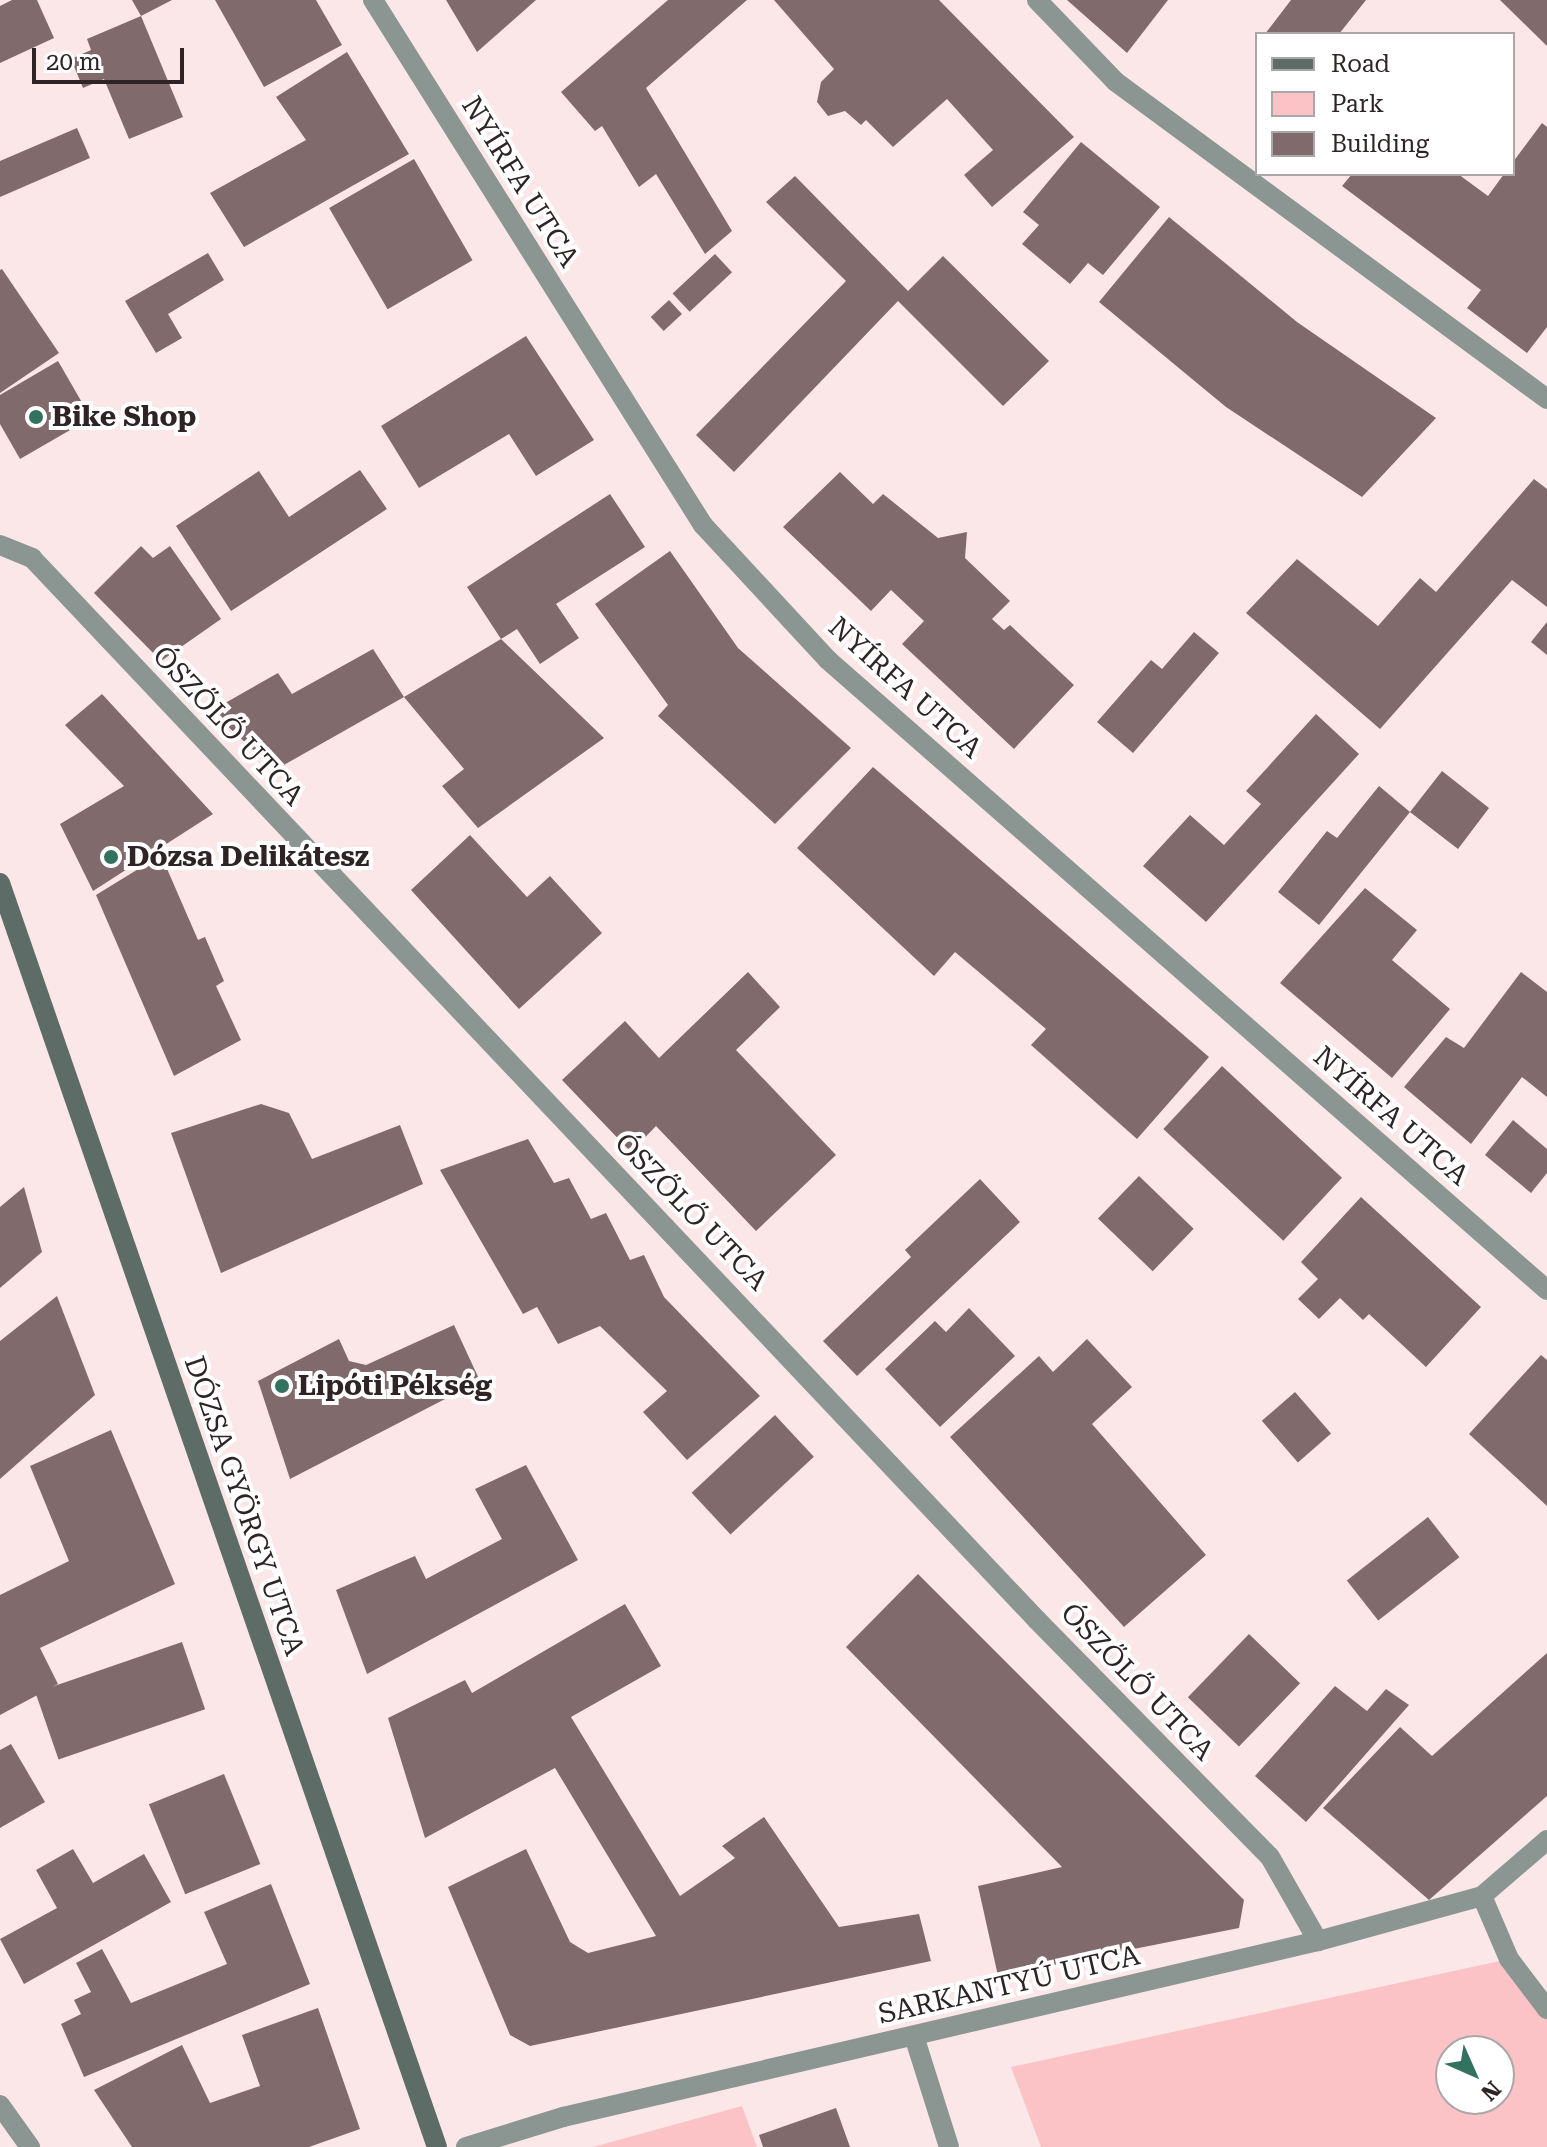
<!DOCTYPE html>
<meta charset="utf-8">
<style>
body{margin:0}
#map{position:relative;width:1547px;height:2147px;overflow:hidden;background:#fce7e8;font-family:"Roboto Serif",serif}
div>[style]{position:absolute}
.green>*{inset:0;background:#fcc3c7}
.building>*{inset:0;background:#816a6c;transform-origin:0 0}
.street>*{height:20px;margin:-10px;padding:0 10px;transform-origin:10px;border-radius:10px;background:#8b9692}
.secondary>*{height:20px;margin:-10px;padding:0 10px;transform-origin:10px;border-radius:10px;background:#5d6c67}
.dots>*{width:22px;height:22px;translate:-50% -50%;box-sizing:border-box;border:4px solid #fff;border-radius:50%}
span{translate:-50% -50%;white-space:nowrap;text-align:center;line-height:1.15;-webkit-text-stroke:8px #fff;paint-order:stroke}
.street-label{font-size:28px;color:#2e2425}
.poi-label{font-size:28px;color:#2e2425;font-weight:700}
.left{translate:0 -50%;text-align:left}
.legend{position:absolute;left:1255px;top:32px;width:260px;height:144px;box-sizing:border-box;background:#fff;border:2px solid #aba7a8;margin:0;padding:10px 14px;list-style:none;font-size:24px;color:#2e2425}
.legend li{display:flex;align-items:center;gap:16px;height:40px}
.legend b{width:40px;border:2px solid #aba7a8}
.north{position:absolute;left:1435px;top:2035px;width:80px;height:80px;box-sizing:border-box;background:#fff;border:2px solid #aba7a8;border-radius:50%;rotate:135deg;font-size:22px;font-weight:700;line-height:32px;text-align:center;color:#2e2425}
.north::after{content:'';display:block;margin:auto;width:28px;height:36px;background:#33725f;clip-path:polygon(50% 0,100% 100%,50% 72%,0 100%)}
.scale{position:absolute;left:32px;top:48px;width:152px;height:36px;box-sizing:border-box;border:4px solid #2e2425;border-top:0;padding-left:10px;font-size:24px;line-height:28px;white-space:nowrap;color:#2e2425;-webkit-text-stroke:6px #fff;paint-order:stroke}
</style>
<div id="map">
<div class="green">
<div style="clip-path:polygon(evenodd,1509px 1959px,1547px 2009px,1547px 2147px,1041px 2147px,1011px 2067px,1509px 1959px,1451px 2051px,1499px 2051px,1499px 2099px,1451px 2099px,1451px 2051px)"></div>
<div style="clip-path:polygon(742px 2106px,757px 2147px,593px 2147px)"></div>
</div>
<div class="building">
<div style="clip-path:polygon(12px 0,37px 0,54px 38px,0 63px,0 6px)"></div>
<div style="clip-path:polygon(132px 0,172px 0,141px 16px)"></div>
<div style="clip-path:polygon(215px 0,316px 0,342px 45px,264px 87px)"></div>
<div style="clip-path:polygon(446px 0,536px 0,477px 52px)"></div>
<div style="clip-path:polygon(668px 0,747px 0,646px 88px,732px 231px,705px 254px,656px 174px,639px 187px,602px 126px,595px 131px,561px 92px)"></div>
<div style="clip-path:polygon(774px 0,939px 0,1074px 137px,992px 207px,964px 175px,993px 150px,947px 99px,893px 147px,866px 120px,861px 125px,845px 111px,828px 116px,817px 102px,821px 82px,834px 69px)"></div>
<div style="clip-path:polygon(1067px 0,1168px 0,1127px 53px)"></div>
<div style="clip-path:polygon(1291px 0,1366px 0,1339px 34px,1265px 34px)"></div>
<div style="clip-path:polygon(1500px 0,1547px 0,1547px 46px)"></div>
<div style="clip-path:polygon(141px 16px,183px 117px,129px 139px,104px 79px,83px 88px,71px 59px,91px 50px,87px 39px)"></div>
<div style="clip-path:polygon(347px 52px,409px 154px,244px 247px,210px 193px,306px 140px,276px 97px)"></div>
<div style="clip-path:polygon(1542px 123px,1547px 127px,1547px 327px,1527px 353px,1467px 308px,1481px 290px,1342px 186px,1352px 174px,1458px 174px,1488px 196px,1504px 174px,1513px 174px,1513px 162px)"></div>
<div style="clip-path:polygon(77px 128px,90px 158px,0 197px,0 161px)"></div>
<div style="clip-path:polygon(1081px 142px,1160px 207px,1103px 275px,1088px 263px,1070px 284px,1022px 244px,1039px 225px,1023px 212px)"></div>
<div style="left:414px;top:159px;width:117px;height:98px;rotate:60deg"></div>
<div style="clip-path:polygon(795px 176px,908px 291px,943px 256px,1049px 361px,1003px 406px,898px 301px,734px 472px,696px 435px,846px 281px,766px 202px)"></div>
<div style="clip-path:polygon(1169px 217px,1297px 322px,1436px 418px,1362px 497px,1226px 407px,1099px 302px)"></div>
<div style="clip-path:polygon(208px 253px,224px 280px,168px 314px,182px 338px,156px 353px,125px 301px)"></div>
<div style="left:715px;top:254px;width:25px;height:58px;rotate:47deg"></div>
<div style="clip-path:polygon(2px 269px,59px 353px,0 393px,0 270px)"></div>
<div style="left:669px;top:300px;width:19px;height:25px;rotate:47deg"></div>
<div style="clip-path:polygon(526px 336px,594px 440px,536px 476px,509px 434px,419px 488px,381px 426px)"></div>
<div style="clip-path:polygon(58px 361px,91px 418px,20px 459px,0 424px,0 395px)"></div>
<div style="clip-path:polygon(360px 470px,387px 509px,231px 611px,176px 526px,259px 471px,289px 517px)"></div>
<div style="clip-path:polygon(840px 472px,873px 504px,883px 494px,938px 538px,967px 532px,965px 558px,1010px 601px,992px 619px,1004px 630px,1010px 625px,1074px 685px,1014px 749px,902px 644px,924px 621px,891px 590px,871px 611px,783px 527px)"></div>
<div style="clip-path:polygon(1534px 479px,1547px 489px,1547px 607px,1512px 580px,1380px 729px,1246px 613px,1297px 559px,1378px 626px,1420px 578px,1436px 592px)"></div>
<div style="clip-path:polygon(610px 494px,645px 547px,556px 604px,579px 638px,540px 664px,517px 629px,501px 639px,467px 587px)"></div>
<div style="clip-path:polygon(141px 546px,153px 558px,170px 546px,221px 619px,161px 661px,94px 593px)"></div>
<div style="clip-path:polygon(670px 551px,738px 648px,851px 748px,775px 824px,658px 716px,668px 705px,595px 604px)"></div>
<div style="clip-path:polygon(1547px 622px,1547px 655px,1531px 642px)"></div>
<div style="clip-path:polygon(1194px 632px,1219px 653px,1133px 753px,1097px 722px,1151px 660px,1162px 669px)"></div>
<div style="clip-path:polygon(501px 639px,604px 738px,478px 828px,442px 786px,464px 769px,404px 697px)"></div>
<div style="clip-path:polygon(373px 649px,404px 697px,275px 770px,211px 711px,278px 673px,292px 694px)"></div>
<div style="clip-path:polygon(102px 694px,213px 814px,93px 891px,60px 824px,124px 786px,65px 725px)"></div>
<div style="clip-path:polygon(1316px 714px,1359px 754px,1206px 922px,1143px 866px,1190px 815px,1224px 845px,1261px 804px,1246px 791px)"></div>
<div style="clip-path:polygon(873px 767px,1209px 1057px,1137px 1139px,1031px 1045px,1046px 1029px,955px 952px,934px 976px,797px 848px)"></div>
<div style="clip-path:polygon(1442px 771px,1489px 808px,1458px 849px,1410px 812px,1319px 925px,1278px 892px,1327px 831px,1337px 838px,1379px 786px,1410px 812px)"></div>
<div style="clip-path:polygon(470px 835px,527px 897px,550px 876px,602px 933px,519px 1009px,411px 890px)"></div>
<div style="clip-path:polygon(161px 855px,198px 940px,205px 937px,224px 981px,216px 986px,241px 1040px,174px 1076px,96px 895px)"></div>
<div style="clip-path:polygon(1365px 888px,1417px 930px,1392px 960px,1450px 1009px,1392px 1078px,1280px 983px)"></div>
<div style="clip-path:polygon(748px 972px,780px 1007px,736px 1050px,836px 1155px,756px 1231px,656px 1126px,631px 1152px,562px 1080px,625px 1021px,659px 1058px)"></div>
<div style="clip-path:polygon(1521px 972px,1547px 992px,1547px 1097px,1522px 1077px,1471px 1144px,1404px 1087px,1446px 1037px,1464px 1048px)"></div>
<div style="left:1222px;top:1066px;width:164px;height:86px;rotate:43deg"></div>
<div style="clip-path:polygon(261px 1104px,289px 1113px,312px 1159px,400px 1125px,423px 1184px,221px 1273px,171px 1133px)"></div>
<div style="clip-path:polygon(1513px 1120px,1547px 1149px,1547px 1173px,1531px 1193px,1485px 1155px)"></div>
<div style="clip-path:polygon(528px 1139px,554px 1183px,569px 1178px,591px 1219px,606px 1213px,630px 1260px,644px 1255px,664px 1297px,760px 1396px,687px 1460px,643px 1412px,667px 1391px,600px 1326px,558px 1344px,537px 1307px,523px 1314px,440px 1170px)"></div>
<div style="left:1139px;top:1176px;width:76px;height:59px;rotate:44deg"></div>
<div style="clip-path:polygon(980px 1179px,1020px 1222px,857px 1376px,823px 1341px,911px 1257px,905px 1250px)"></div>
<div style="clip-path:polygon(24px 1187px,42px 1252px,0 1288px,0 1207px)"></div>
<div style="clip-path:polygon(1361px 1197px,1481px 1307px,1426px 1367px,1369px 1314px,1363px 1320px,1340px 1298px,1319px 1319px,1298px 1299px,1318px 1279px,1301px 1262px)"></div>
<div style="clip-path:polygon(57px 1296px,95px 1395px,0 1479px,0 1341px)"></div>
<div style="clip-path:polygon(969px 1308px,1015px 1356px,940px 1427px,885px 1369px,935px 1321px,946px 1332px)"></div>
<div style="clip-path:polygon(454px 1325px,480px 1381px,290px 1479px,258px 1381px,339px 1339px,349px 1361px,366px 1365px)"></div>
<div style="clip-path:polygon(1087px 1339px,1132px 1387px,1092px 1424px,1206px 1555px,1124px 1627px,950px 1437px,1039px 1356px,1053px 1372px)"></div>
<div style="clip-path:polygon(1541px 1355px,1547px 1360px,1547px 1506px,1469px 1434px)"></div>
<div style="left:1295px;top:1392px;width:55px;height:44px;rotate:49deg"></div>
<div style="left:775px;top:1415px;width:57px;height:114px;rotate:47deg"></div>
<div style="clip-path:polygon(111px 1430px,175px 1584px,40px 1648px,58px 1684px,0 1715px,0 1595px,69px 1561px,30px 1466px)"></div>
<div style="clip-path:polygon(526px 1465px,578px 1560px,367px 1674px,336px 1590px,415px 1556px,426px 1579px,502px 1539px,475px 1489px)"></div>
<div style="left:1428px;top:1517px;width:51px;height:103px;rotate:52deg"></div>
<div style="clip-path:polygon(918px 1574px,1244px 1900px,1239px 1928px,998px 1976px,978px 1886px,1062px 1867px,846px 1647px)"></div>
<div style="clip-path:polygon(625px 1604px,661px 1666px,571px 1717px,680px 1896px,735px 1858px,722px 1846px,764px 1817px,839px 1927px,919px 1914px,931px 1961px,530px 2046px,510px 2035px,448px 1887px,526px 1849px,570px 1942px,588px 1953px,656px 1936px,555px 1768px,425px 1838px,388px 1718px,465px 1680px,472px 1693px)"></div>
<div style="left:1249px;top:1634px;width:71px;height:88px;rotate:44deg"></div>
<div style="left:182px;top:1642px;width:71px;height:155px;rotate:71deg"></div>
<div style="clip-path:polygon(1547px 1653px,1547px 1796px,1429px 1900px,1323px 1808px,1400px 1727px,1432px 1756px)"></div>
<div style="clip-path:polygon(1335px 1686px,1367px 1711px,1386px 1689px,1409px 1705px,1306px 1822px,1255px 1776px)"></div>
<div style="clip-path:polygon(11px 1744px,45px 1802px,0 1828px,0 1750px)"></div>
<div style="left:224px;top:1774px;width:97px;height:81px;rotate:68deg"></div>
<div style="clip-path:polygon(73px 1849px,93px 1883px,144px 1854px,171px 1902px,24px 1984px,0 1939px,57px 1908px,36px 1870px)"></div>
<div style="clip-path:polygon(271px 1884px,310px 1984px,84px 2077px,61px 2024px,81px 2014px,74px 2000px,91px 1992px,76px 1963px,102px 1949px,131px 2003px,227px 1964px,204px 1912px)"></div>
<div style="clip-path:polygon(318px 2008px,360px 2129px,309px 2147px,132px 2147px,94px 2090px,182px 2045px,210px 2103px,260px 2086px,242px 2035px)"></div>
<div style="clip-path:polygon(836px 2108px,850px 2147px,763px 2147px,759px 2135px)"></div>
</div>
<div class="street">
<div style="left:373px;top:0;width:620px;rotate:57.85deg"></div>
<div style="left:703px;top:525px;width:184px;rotate:47.2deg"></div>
<div style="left:828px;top:660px;width:956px;rotate:41.23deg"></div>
<div style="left:1037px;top:0;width:114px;rotate:46.1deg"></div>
<div style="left:1116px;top:82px;width:535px;rotate:36.33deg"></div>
<div style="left:0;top:545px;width:35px;rotate:22deg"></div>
<div style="left:32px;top:558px;width:1462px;rotate:46.58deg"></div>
<div style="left:1037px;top:1620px;width:332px;rotate:45.5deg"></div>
<div style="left:1270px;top:1857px;width:97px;rotate:60.3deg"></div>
<div style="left:1482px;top:1896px;width:69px;rotate:66.8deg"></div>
<div style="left:1509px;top:1959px;width:63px;rotate:52.8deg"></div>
<div style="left:914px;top:2036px;width:116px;rotate:72.5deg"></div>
<div style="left:0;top:2105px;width:52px;rotate:54.5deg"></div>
<div style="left:466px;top:2147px;width:102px;rotate:-17.2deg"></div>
<div style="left:563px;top:2117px;width:775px;rotate:-13.12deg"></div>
<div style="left:1318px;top:1941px;width:170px;rotate:-15.3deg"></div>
<div style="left:1482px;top:1896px;width:86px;rotate:-40.7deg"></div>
</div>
<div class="secondary">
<div style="left:0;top:883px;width:1337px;rotate:70.93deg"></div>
</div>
<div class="dots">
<div style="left:36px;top:417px;background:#33725f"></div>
<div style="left:111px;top:857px;background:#33725f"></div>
<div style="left:282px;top:1386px;background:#33725f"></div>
</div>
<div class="street-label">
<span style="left:520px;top:182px;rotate:58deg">NYÍRFA UTCA</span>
<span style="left:905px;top:688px;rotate:42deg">NYÍRFA UTCA</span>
<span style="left:228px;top:726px;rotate:47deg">ÓSZŐLŐ UTCA</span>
<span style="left:1391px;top:1116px;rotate:41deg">NYÍRFA UTCA</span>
<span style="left:691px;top:1212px;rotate:46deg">ÓSZŐLŐ UTCA</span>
<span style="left:244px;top:1506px;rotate:71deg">DÓZSA GYÖRGY UTCA</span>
<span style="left:1137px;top:1682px;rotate:46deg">ÓSZŐLŐ UTCA</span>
<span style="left:1009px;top:1985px;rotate:-13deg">SARKANTYÚ UTCA</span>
</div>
<div class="poi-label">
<span class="left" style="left:52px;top:417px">Bike Shop</span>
<span class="left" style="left:127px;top:857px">Dózsa Delikátesz</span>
<span class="left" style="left:298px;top:1386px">Lipóti Pékség</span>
</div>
<ul class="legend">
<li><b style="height:10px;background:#5d6c67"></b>Road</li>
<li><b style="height:22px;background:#fcc3c7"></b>Park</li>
<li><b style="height:22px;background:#816a6c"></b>Building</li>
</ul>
<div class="north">N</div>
<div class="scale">20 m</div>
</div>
